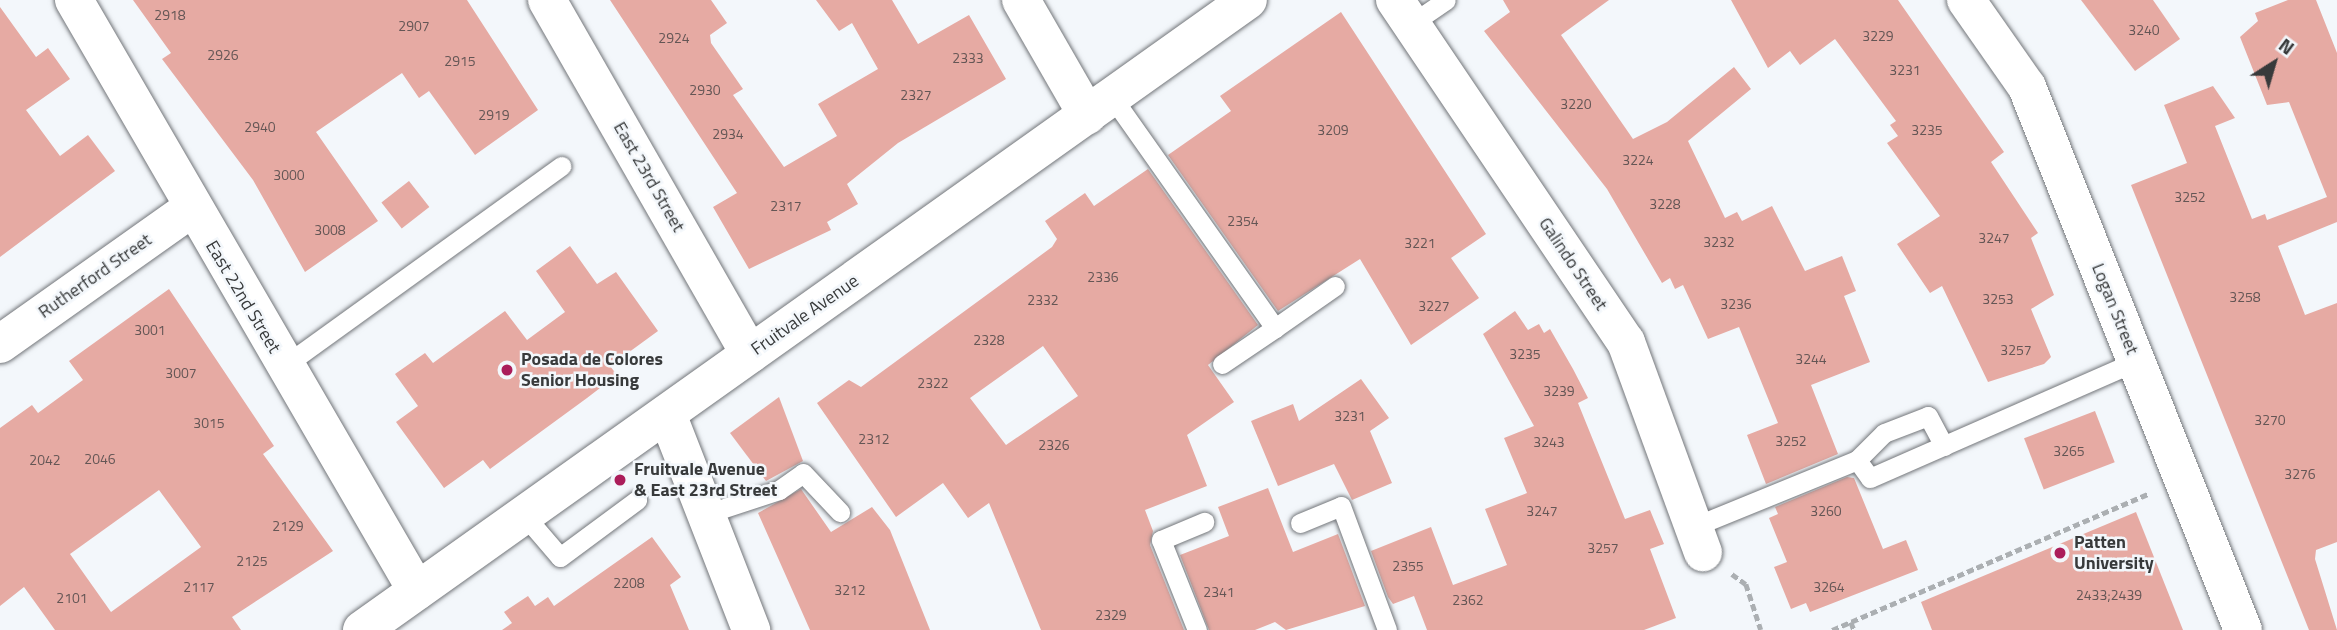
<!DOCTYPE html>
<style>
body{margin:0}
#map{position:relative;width:2337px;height:630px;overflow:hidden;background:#f3f7fb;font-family:"Titillium Web",sans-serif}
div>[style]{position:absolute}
.building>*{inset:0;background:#e6aaa3;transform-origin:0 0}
.path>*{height:4.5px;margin-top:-2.25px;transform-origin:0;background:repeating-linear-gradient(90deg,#abafb2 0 7px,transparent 0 10.5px)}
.roads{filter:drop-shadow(0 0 2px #73767a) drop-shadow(0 0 2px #73767a)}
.lane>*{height:19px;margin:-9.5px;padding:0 9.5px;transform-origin:9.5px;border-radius:9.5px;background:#fff}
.street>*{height:38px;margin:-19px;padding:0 19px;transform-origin:19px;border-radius:19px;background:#fff}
.secondary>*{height:38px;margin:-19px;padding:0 19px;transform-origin:19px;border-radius:19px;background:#fff}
.dots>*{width:19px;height:19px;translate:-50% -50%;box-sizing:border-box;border:4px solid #f3f7fb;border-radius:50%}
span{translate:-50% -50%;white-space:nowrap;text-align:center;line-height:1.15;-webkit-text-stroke:5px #f3f7fb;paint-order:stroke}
.number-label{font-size:14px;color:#645655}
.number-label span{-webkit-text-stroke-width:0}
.street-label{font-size:18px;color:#383a3b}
.poi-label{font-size:18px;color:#383a3b;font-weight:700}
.left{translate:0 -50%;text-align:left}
.north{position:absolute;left:2239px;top:28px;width:70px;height:70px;-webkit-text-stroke:5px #f3f7fb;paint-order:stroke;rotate:37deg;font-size:19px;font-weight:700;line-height:28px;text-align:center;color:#383a3b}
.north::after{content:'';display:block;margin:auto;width:24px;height:32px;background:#383a3b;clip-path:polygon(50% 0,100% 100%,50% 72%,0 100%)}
</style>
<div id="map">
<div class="building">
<div style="clip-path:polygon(133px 0,467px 0,538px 110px,475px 155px,429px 91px,419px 98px,402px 73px,316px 132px,378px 221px,305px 272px,253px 180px,162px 59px,171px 53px)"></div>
<div style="clip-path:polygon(610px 0,711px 0,727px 23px,710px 35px,711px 43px,743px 89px,733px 95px,784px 167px,837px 136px,818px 104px,878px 69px,852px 23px,839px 31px,816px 0,892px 0,918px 44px,969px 15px,1006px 79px,898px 143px,847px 184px,858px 204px,827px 222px,831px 230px,749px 269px,713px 207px,737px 193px)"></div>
<div style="clip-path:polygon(1503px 0,1609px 0,1561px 35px,1633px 139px,1667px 122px,1734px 67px,1751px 89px,1688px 141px,1725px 218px,1737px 212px,1742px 221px,1772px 206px,1805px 271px,1842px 256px,1856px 291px,1844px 296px,1870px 362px,1811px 385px,1838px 454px,1766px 484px,1747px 435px,1778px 423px,1739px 327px,1708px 339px,1683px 285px,1675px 289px,1670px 278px,1662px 283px,1607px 189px,1484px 31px,1510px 12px)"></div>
<div style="clip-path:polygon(1731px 0,1898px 0,2004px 152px,1991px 162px,2038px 233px,2031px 238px,2054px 295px,2031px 309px,2051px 357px,2044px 364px,1988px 382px,1942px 286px,1930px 293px,1897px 244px,1940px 216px,1887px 143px,1898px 136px,1890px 125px,1896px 121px,1835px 39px,1800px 65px,1790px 51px,1768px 68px)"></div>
<div style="clip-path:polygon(2081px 0,2153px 0,2180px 39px,2135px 71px)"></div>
<div style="clip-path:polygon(2288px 0,2316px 0,2337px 53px,2337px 222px,2278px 246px,2305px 315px,2337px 303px,2337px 542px,2316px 550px,2315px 559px,2337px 630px,2309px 630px,2131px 185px,2187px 163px,2164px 105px,2213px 86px,2235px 118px,2215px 126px,2252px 219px,2265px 214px,2267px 220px,2327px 197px,2289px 102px,2267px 105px,2240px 37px,2258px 21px,2255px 13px)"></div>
<div style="clip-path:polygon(0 7px,36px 57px,48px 48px,70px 79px,26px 110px,60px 156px,88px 135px,115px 171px,0 257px)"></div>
<div style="clip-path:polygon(1341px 12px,1486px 234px,1451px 258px,1479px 298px,1411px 345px,1360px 259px,1278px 311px,1168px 155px,1231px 111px,1220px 96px)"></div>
<div style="clip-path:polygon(evenodd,1148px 169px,1258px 325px,1208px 365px,1234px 402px,1187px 435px,1207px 486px,1145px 510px,1153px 531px,1150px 545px,1184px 630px,1041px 630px,989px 503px,968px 518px,943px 483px,896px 517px,817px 403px,849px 380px,861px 387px,1052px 247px,1057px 239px,1045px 221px,1085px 193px,1094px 206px,1148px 169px,1043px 346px,1078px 396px,1006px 445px,970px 398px,1043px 346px)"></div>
<div style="left:409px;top:181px;width:33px;height:35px;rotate:52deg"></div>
<div style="clip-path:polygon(570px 246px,597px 284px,616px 272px,658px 331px,610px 366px,617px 375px,587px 398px,490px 469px,483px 460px,444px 488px,396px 422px,418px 406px,395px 374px,425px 353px,433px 363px,505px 311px,527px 340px,565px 312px,536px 271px)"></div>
<div style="clip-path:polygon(evenodd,169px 289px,274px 446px,263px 454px,333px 551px,232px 617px,241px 630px,55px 630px,24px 587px,0 606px,0 428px,32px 405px,38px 413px,83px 380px,69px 361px,169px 289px,159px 490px,201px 547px,111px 612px,70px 554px,159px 490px)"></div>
<div style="clip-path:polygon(1515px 311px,1528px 330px,1539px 324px,1544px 333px,1550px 329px,1573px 369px,1588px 398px,1578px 403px,1625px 519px,1650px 510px,1664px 544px,1650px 549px,1676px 618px,1644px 630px,1427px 630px,1414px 596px,1393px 604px,1388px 597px,1371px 551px,1431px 527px,1453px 585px,1507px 565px,1485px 509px,1527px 493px,1504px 438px,1534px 426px,1483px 334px)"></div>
<div style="clip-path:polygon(1361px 379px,1389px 418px,1370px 431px,1392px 483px,1352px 500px,1334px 464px,1278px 486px,1251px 421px,1293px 404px,1299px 421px)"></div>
<div style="clip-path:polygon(779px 397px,803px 461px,766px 481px,730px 433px)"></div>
<div style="left:2095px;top:411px;width:55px;height:76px;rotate:69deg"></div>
<div style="clip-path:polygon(1847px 477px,1854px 478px,1883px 549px,1906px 540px,1918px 570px,1810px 612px,1806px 603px,1791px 609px,1774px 567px,1787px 562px,1769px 518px,1778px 514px,1775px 507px)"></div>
<div style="clip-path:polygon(1268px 488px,1293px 552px,1338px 534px,1365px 606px,1286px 630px,1275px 622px,1255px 630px,1209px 630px,1180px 555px,1229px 536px,1218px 507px)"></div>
<div style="clip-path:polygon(801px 489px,831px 532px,872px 507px,890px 530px,930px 630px,810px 630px,758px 513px)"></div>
<div style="clip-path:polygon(2136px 512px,2183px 630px,1932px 630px,1921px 602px)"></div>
<div style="clip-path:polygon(652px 537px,681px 577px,670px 585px,689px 630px,502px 630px,512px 623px,504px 612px,528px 596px,535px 606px,548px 597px,554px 606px)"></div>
</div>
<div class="path">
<div style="left:1732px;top:574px;width:17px;rotate:36deg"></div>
<div style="left:1746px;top:584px;width:48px;rotate:71.9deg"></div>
<div style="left:1851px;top:622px;width:9px;rotate:69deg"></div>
<div style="left:1832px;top:630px;width:346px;rotate:-23.3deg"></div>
</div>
<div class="roads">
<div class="lane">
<div style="left:1411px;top:24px;width:42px;rotate:-34.4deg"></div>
<div style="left:1112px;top:97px;width:283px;rotate:54.8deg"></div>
<div style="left:1275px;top:328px;width:73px;rotate:-35deg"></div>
<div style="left:1222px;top:364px;width:64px;rotate:-34.2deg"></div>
<div style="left:284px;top:366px;width:342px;rotate:-35.8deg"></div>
<div style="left:1857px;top:460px;width:38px;rotate:-45deg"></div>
<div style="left:1884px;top:433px;width:47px;rotate:-21.1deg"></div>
<div style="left:1928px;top:416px;width:34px;rotate:62deg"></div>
<div style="left:706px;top:514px;width:77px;rotate:-18.2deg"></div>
<div style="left:779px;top:490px;width:29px;rotate:-35deg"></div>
<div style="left:803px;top:473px;width:54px;rotate:46.5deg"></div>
<div style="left:524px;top:515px;width:55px;rotate:49.4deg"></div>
<div style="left:560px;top:557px;width:96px;rotate:-36.5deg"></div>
<div style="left:1300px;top:523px;width:44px;rotate:-22.5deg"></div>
<div style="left:1341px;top:506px;width:132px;rotate:69.6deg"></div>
<div style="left:1693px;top:527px;width:177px;rotate:-22.2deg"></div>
<div style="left:1857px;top:460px;width:22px;rotate:54deg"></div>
<div style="left:1870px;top:478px;width:291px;rotate:-23.7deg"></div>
<div style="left:1197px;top:630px;width:97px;rotate:-111.8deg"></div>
<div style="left:1161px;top:540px;width:47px;rotate:-22.7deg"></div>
</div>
<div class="street">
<div style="left:74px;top:0;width:683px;rotate:59.87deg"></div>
<div style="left:547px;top:0;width:408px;rotate:60.2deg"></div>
<div style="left:1021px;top:0;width:133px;rotate:60.1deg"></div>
<div style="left:1395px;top:0;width:413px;rotate:56deg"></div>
<div style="left:1626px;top:342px;width:224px;rotate:69.9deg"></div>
<div style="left:1966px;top:0;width:106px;rotate:55deg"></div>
<div style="left:2027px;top:87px;width:584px;rotate:68.31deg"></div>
<div style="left:0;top:344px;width:234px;rotate:-35.3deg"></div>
<div style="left:667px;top:414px;width:232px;rotate:68.7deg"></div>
</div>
<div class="secondary">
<div style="left:362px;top:630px;width:1087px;rotate:-35.42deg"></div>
</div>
</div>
<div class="dots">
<div style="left:507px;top:370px;background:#ab1d5a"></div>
<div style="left:620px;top:480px;background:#ab1d5a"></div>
<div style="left:2060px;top:553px;background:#ab1d5a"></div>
</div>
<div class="number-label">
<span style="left:170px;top:15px">2918</span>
<span style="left:414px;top:26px">2907</span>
<span style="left:2144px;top:30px">3240</span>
<span style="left:1878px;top:36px">3229</span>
<span style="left:674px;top:38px">2924</span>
<span style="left:223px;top:55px">2926</span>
<span style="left:968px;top:58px">2333</span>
<span style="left:460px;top:61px">2915</span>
<span style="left:1905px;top:70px">3231</span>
<span style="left:705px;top:90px">2930</span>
<span style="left:916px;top:95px">2327</span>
<span style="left:1576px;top:104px">3220</span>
<span style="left:494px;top:115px">2919</span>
<span style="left:260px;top:127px">2940</span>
<span style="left:1333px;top:130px">3209</span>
<span style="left:1927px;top:130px">3235</span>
<span style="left:728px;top:134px">2934</span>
<span style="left:1638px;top:160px">3224</span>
<span style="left:289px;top:175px">3000</span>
<span style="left:2190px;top:197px">3252</span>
<span style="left:1665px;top:204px">3228</span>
<span style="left:786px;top:206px">2317</span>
<span style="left:1243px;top:221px">2354</span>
<span style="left:330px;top:230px">3008</span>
<span style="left:1994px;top:238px">3247</span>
<span style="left:1719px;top:242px">3232</span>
<span style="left:1420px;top:243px">3221</span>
<span style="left:1103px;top:277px">2336</span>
<span style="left:2245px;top:297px">3258</span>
<span style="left:1998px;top:299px">3253</span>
<span style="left:1043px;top:300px">2332</span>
<span style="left:1736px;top:304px">3236</span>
<span style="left:1434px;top:306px">3227</span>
<span style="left:150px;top:330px">3001</span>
<span style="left:989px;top:340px">2328</span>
<span style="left:2016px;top:350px">3257</span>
<span style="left:1525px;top:354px">3235</span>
<span style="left:1811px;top:359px">3244</span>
<span style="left:181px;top:373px">3007</span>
<span style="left:933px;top:383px">2322</span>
<span style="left:1559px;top:391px">3239</span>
<span style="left:1350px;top:416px">3231</span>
<span style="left:2270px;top:420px">3270</span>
<span style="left:209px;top:423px">3015</span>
<span style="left:874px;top:439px">2312</span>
<span style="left:1791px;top:441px">3252</span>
<span style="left:1549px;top:442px">3243</span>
<span style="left:1054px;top:445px">2326</span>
<span style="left:2069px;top:451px">3265</span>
<span style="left:100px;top:459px">2046</span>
<span style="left:45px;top:460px">2042</span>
<span style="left:2300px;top:474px">3276</span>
<span style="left:1542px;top:511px">3247</span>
<span style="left:1826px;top:511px">3260</span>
<span style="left:288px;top:526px">2129</span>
<span style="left:1603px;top:548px">3257</span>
<span style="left:252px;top:561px">2125</span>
<span style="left:1408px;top:566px">2355</span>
<span style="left:629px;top:583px">2208</span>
<span style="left:199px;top:587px">2117</span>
<span style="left:1829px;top:587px">3264</span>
<span style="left:850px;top:590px">3212</span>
<span style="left:1219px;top:592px">2341</span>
<span style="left:2109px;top:595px">2433;2439</span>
<span style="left:72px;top:598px">2101</span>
<span style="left:1468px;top:600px">2362</span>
<span style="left:1111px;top:615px">2329</span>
</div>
<div class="street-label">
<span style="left:649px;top:177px;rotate:60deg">East 23rd Street</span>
<span style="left:1573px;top:264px;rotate:56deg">Galindo Street</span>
<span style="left:95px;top:276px;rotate:-35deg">Rutherford Street</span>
<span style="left:243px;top:297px;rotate:59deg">East 22nd Street</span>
<span style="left:2115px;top:309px;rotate:68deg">Logan Street</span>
<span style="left:805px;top:315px;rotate:-35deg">Fruitvale Avenue</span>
</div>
<div class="poi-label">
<span class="left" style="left:521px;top:370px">Posada de Colores<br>Senior Housing</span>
<span class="left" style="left:634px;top:480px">Fruitvale Avenue<br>&amp; East 23rd Street</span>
<span class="left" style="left:2074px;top:553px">Patten<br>University</span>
</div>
<div class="north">N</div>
</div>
